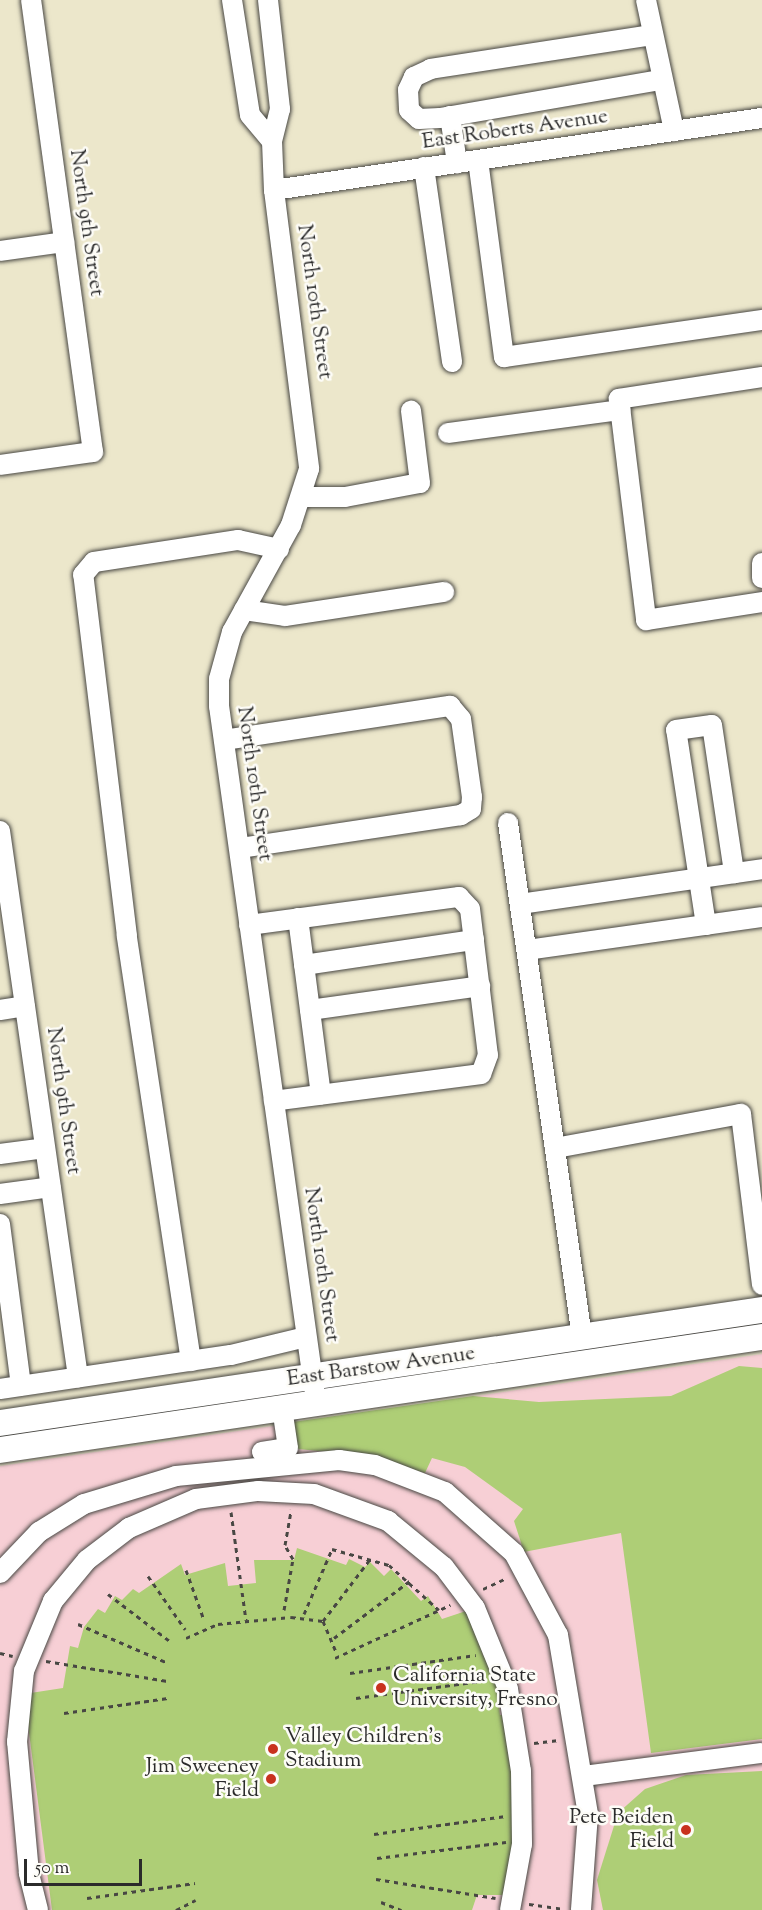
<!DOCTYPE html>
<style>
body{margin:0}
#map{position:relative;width:762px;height:1910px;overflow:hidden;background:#ece7cb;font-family:"Sorts Mill Goudy",serif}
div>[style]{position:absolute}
.built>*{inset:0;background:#f7cfd5}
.green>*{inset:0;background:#aece76}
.path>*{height:3px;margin-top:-1.5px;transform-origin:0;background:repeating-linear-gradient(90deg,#484743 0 4.5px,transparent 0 9px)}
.roads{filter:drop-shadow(0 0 2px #484743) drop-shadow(0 0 2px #484743)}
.minor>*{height:20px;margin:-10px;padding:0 10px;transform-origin:10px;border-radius:10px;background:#fff}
.major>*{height:26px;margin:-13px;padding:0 13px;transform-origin:13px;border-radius:13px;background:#fff}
.dots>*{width:16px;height:16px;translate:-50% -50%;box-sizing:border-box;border:3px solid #fdfcf7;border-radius:50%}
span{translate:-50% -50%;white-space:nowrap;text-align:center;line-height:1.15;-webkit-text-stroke:5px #fdfcf7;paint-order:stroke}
.street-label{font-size:21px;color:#2b2b2b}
.poi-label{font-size:21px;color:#2b2b2b}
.left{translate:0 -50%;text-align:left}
.right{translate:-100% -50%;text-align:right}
.scale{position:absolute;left:24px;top:1859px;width:118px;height:27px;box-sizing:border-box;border:3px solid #2b2b2b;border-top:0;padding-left:8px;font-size:18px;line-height:21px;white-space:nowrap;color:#2b2b2b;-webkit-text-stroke:4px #fdfcf7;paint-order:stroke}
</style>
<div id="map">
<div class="built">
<div style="clip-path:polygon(762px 1354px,762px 1910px,0 1910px,0 1466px)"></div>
</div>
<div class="green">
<div style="clip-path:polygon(739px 1366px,762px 1368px,762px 1739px,651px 1753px,621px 1533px,524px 1552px,514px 1521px,523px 1509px,465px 1467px,432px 1458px,425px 1473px,359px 1455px,298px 1449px,293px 1422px,473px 1396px,539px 1402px,671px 1396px)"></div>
<div style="clip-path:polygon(297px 1548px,346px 1565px,349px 1559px,365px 1567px,370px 1562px,384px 1576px,391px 1569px,421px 1601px,428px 1596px,442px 1619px,472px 1609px,483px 1655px,496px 1677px,500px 1715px,510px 1715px,520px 1782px,511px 1784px,515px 1823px,510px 1895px,477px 1895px,472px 1910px,52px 1910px,24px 1694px,63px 1688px,70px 1646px,78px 1648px,84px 1627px,98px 1609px,105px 1613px,115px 1596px,122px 1600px,133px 1589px,139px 1593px,181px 1564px,185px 1575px,225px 1563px,228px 1586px,256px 1583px,254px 1560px,294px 1560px)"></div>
<div style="clip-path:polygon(762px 1771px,762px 1910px,603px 1910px,597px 1880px,618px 1813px,645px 1789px,686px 1775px)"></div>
</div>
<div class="path">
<div style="left:231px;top:1512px;width:109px;rotate:82.1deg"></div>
<div style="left:186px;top:1570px;width:53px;rotate:70.2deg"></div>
<div style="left:148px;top:1576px;width:65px;rotate:55.1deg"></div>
<div style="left:483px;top:1589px;width:26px;rotate:-25deg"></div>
<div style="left:108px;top:1594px;width:79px;rotate:37.3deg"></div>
<div style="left:284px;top:1610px;width:52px;rotate:-80deg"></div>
<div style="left:293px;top:1559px;width:16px;rotate:-120deg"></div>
<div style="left:285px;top:1545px;width:36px;rotate:-80deg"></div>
<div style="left:304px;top:1614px;width:71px;rotate:-66.7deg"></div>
<div style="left:332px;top:1549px;width:59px;rotate:15.7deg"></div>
<div style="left:389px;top:1565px;width:67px;rotate:42deg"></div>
<div style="left:323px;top:1621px;width:79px;rotate:-52.7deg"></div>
<div style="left:78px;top:1624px;width:96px;rotate:23.4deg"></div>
<div style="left:186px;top:1638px;width:35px;rotate:-24deg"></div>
<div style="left:218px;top:1624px;width:73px;rotate:-5.5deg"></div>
<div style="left:291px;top:1617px;width:32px;rotate:7deg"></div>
<div style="left:323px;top:1621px;width:34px;rotate:67deg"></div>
<div style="left:334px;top:1638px;width:96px;rotate:-37deg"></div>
<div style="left:0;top:1653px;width:13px;rotate:13deg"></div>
<div style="left:335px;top:1658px;width:127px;rotate:-24.7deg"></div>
<div style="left:46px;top:1661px;width:123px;rotate:9.4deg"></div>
<div style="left:350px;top:1673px;width:127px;rotate:-8.1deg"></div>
<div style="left:356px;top:1698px;width:133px;rotate:-7.8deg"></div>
<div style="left:64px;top:1713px;width:105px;rotate:-8.2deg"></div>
<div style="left:534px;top:1743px;width:23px;rotate:-7deg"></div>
<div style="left:374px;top:1834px;width:133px;rotate:-7.8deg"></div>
<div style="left:377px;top:1858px;width:130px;rotate:-7.1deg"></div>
<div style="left:376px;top:1879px;width:121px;rotate:9deg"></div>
<div style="left:87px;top:1898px;width:109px;rotate:-7.9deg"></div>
<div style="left:381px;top:1902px;width:22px;rotate:22deg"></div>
<div style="left:529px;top:1904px;width:35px;rotate:8deg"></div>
<div style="left:176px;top:1910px;width:22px;rotate:-27deg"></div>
</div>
<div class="roads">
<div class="minor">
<div style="left:232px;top:0;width:116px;rotate:81.1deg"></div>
<div style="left:250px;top:115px;width:34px;rotate:50deg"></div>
<div style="left:268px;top:0;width:110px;rotate:83.7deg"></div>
<div style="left:280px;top:109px;width:33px;rotate:104deg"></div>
<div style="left:272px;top:141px;width:49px;rotate:87.7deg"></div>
<div style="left:274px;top:190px;width:281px;rotate:82.8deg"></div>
<div style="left:309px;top:469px;width:59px;rotate:107.8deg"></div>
<div style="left:291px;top:525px;width:122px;rotate:118.9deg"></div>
<div style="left:232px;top:632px;width:49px;rotate:105.5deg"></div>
<div style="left:219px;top:679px;width:27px;rotate:90deg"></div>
<div style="left:219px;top:706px;width:689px;rotate:82.07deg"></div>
<div style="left:646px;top:0;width:134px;rotate:77.9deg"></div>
<div style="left:652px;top:35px;width:224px;rotate:171.3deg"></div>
<div style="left:431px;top:69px;width:19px;rotate:155deg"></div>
<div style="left:414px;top:77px;width:14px;rotate:115deg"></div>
<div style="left:408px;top:90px;width:20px;rotate:87deg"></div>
<div style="left:409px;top:110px;width:13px;rotate:42deg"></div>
<div style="left:419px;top:119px;width:21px;rotate:-3deg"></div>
<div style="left:440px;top:118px;width:224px;rotate:-9.8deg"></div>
<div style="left:450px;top:116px;width:48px;rotate:81.5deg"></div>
<div style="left:478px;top:160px;width:199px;rotate:82.5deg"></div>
<div style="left:504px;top:357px;width:261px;rotate:-8.2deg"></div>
<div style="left:424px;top:167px;width:197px;rotate:81.8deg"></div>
<div style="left:274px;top:190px;width:493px;rotate:-8.4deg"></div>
<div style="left:0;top:251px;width:65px;rotate:-8deg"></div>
<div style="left:762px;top:377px;width:145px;rotate:171.3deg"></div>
<div style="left:619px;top:399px;width:223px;rotate:83deg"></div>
<div style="left:646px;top:620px;width:117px;rotate:-8.8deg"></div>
<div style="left:448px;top:433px;width:174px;rotate:-7.6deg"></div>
<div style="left:0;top:465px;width:94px;rotate:-8deg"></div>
<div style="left:93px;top:452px;width:456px;rotate:-97.8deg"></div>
<div style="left:304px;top:497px;width:41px"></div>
<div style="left:345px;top:497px;width:76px;rotate:-10.6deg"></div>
<div style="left:420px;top:483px;width:73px;rotate:-97.1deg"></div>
<div style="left:762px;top:563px;width:15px;rotate:90deg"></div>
<div style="left:244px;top:610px;width:41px;rotate:8.3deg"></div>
<div style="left:285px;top:616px;width:161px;rotate:-8.6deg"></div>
<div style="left:224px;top:740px;width:229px;rotate:-8.6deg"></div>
<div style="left:450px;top:706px;width:17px;rotate:50deg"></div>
<div style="left:461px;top:719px;width:79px;rotate:82deg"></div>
<div style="left:472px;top:797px;width:12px;rotate:95deg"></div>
<div style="left:471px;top:809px;width:12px;rotate:149deg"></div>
<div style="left:461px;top:815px;width:224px;rotate:171.5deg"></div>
<div style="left:508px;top:823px;width:519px;rotate:81.81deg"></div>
<div style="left:0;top:831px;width:552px;rotate:81.87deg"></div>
<div style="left:520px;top:904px;width:245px;rotate:-8.2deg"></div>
<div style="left:298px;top:918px;width:178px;rotate:82.6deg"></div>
<div style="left:249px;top:925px;width:212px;rotate:-7.6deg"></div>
<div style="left:459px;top:897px;width:16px;rotate:47deg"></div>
<div style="left:470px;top:909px;width:147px;rotate:83deg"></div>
<div style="left:488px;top:1055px;width:20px;rotate:110deg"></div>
<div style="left:481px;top:1074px;width:209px;rotate:172.6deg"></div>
<div style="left:706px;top:925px;width:197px;rotate:-98.7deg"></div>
<div style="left:676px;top:730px;width:36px;rotate:-8deg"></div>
<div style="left:712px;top:725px;width:150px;rotate:81.5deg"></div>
<div style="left:527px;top:950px;width:237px;rotate:-8deg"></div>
<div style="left:304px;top:965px;width:172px;rotate:-8.4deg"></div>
<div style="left:0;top:1010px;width:25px;rotate:-9deg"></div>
<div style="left:310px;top:1010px;width:172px;rotate:-8deg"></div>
<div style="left:555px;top:1148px;width:189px;rotate:-10.4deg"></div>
<div style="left:741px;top:1114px;width:172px;rotate:83deg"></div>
<div style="left:0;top:1154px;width:45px;rotate:-7.6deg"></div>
<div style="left:0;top:1194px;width:51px;rotate:-7.8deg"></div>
<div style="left:0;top:1224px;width:163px;rotate:82.6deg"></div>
<div style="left:191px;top:1361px;width:430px;rotate:-98.6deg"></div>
<div style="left:127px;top:936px;width:364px;rotate:-96.9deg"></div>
<div style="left:83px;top:575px;width:17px;rotate:-50deg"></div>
<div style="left:94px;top:562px;width:146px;rotate:-8.7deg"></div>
<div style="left:238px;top:540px;width:42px;rotate:12.4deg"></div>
<div style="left:0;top:1389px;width:233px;rotate:-8.4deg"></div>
<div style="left:231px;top:1355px;width:77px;rotate:-13.5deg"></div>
<div style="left:262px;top:1452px;width:26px;rotate:-9deg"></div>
<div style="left:288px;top:1448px;width:40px;rotate:-98.5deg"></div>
<div style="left:0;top:1573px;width:57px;rotate:-46.4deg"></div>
<div style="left:39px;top:1532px;width:53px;rotate:-31.9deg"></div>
<div style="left:84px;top:1504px;width:96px;rotate:-16.9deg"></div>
<div style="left:176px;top:1476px;width:164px;rotate:-5.6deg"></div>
<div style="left:339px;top:1460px;width:36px;rotate:8deg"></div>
<div style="left:375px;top:1465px;width:75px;rotate:21.1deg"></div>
<div style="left:445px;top:1492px;width:92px;rotate:41.5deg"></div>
<div style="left:514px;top:1553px;width:93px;rotate:61.8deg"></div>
<div style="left:558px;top:1635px;width:181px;rotate:80.5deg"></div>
<div style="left:588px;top:1814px;width:96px;rotate:94.2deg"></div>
<div style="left:584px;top:1776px;width:179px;rotate:-7.4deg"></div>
<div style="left:38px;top:1910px;width:38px;rotate:-104deg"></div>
<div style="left:29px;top:1873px;width:132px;rotate:-95.2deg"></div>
<div style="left:17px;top:1742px;width:71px;rotate:-84.4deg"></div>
<div style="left:24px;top:1671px;width:76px;rotate:-67.5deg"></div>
<div style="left:53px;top:1601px;width:53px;rotate:-50.3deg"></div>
<div style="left:87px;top:1560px;width:53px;rotate:-37.3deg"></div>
<div style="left:129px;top:1528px;width:73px;rotate:-23.4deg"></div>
<div style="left:196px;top:1499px;width:63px;rotate:-7.4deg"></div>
<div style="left:258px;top:1491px;width:56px;rotate:3.1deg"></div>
<div style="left:314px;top:1494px;width:79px;rotate:20deg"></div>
<div style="left:388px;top:1521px;width:72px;rotate:39.4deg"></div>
<div style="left:444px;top:1567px;width:51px;rotate:52.9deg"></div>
<div style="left:475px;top:1608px;width:87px;rotate:67.8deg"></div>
<div style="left:508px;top:1689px;width:83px;rotate:81deg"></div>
<div style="left:521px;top:1771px;width:73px;rotate:89.2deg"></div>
<div style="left:522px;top:1844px;width:67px;rotate:100.3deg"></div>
</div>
<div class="major">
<div style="left:0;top:1423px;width:770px;rotate:-8.44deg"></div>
<div style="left:0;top:1450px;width:770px;rotate:-8.44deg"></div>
</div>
</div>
<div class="dots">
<div style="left:381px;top:1688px;background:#c8321e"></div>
<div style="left:273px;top:1749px;background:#c8321e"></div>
<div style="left:271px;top:1779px;background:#c8321e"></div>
<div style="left:686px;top:1830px;background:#c8321e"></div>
</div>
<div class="street-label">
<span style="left:515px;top:130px;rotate:-8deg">East Roberts Avenue</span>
<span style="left:86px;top:223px;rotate:82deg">North 9th Street</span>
<span style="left:314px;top:302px;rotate:82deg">North 10th Street</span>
<span style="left:254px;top:784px;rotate:82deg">North 10th Street</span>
<span style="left:63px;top:1101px;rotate:82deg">North 9th Street</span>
<span style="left:321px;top:1265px;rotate:82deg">North 10th Street</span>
<span style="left:381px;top:1367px;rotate:-8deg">East Barstow Avenue</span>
</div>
<div class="poi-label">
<span class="left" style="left:393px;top:1688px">California State<br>University, Fresno</span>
<span class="left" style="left:285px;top:1749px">Valley Children's<br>Stadium</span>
<span class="right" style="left:259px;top:1779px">Jim Sweeney<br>Field</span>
<span class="right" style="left:674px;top:1830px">Pete Beiden<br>Field</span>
</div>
<div class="scale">50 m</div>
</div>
